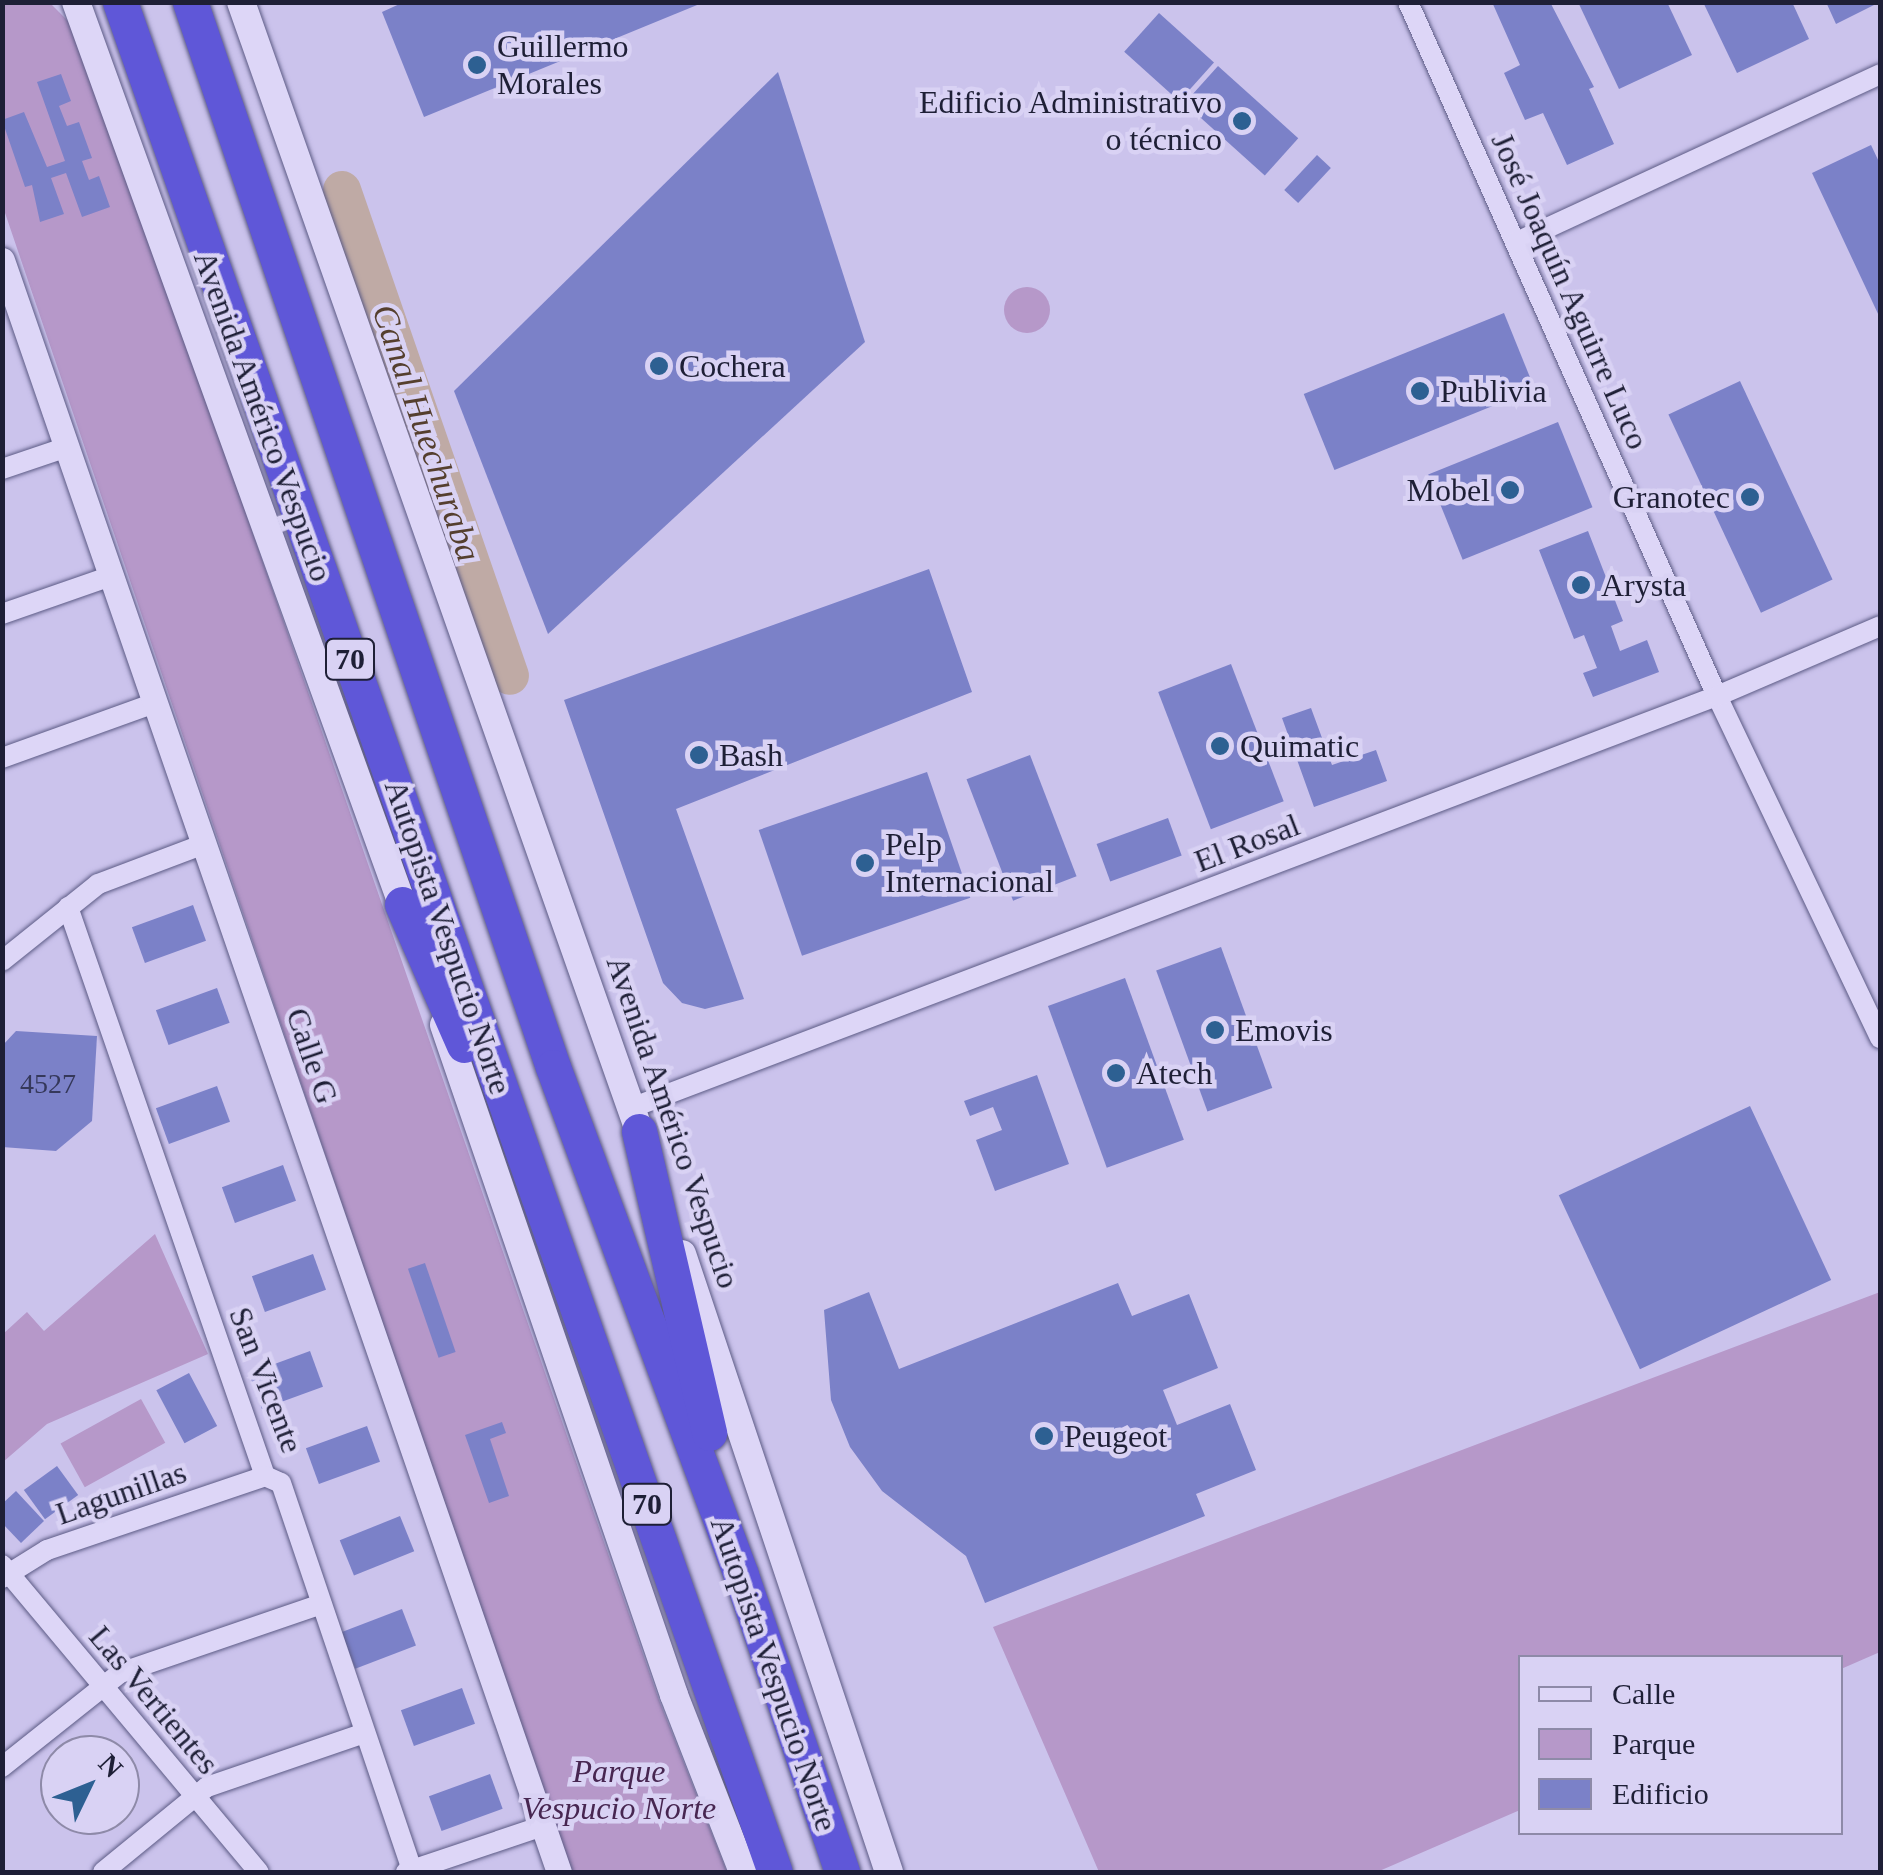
<!DOCTYPE html>
<meta charset="utf-8">
<style>
body{margin:0}
#map{position:relative;width:1883px;height:1875px;overflow:hidden;background:#cbc3ec;font-family:"Times New Roman",serif}
div>[style]{position:absolute}
.green>*{inset:0;background:#b698c9;transform-origin:0 0}
.round{border-radius:50%}
.river>*{height:38px;margin:-19px;padding:0 19px;transform-origin:19px;border-radius:19px;background:#bfaaa5}
.building>*{inset:0;background:#7b81c8;transform-origin:0 0}
.roads{filter:drop-shadow(0 0 2px #5c5b85) drop-shadow(0 0 2px #5c5b85)}
.minor>*{height:20px;margin:-10px;padding:0 10px;transform-origin:10px;border-radius:10px;background:#ddd6f7}
.tertiary>*{height:25px;margin:-12.5px;padding:0 12.5px;transform-origin:12.5px;border-radius:12.5px;background:#ddd6f7}
.secondary>*{height:28px;margin:-14px;padding:0 14px;transform-origin:14px;border-radius:14px;background:#ddd6f7}
.motorway>*{height:35px;margin:-17.5px;padding:0 17.5px;transform-origin:17.5px;border-radius:17.5px;background:#5f57d8}
.dots>*{width:28px;height:28px;translate:-50% -50%;box-sizing:border-box;border:5px solid #d9d2f4;border-radius:50%}
span{translate:-50% -50%;white-space:nowrap;text-align:center;line-height:1.15;-webkit-text-stroke:9px #d9d2f4;paint-order:stroke}
.number-label{font-size:28px;color:#35385a}
.number-label span{-webkit-text-stroke-width:0}
.shield-label span{padding:2px 8px;background:#d9d2f4;border:2px solid;border-radius:8px;-webkit-text-stroke-width:0}
.shield-label{font-size:30px;color:#1e1f36;font-weight:700}
.poi-label{font-size:32px;color:#1e1f36}
.left{translate:0 -50%;text-align:left}
.right{translate:-100% -50%;text-align:right}
.street-label{font-size:32px;color:#1e1f36}
.park-label{font-size:32px;color:#472651;font-style:italic}
.water-label{font-size:35px;color:#553f2e;font-style:italic}
.frame{position:absolute;inset:0;border:5px solid #1e1f36;pointer-events:none}
.legend{position:absolute;left:1518px;top:1655px;width:325px;height:180px;box-sizing:border-box;background:#d9d2f4;border:2px solid #8e8aa8;margin:0;padding:12px 18px;list-style:none;font-size:30px;color:#1e1f36}
.legend li{display:flex;align-items:center;gap:20px;height:50px}
.legend b{width:50px;border:2px solid #8e8aa8}
.north{position:absolute;left:40px;top:1735px;width:100px;height:100px;box-sizing:border-box;background:#d9d2f4;border:2px solid #8e8aa8;border-radius:50%;rotate:47deg;font-size:28px;font-weight:700;line-height:40px;text-align:center;color:#1e1f36}
.north::after{content:'';display:block;margin:auto;width:35px;height:45px;background:#2d6092;clip-path:polygon(50% 0,100% 100%,50% 72%,0 100%)}
</style>
<div id="map">
<div class="green">
<div style="clip-path:polygon(2px 3px,50px 3px,78px 31px,659px 1700px,727px 1872px,569px 1872px,3px 207px)"></div>
<div class="round" style="left:1004px;top:287px;width:46px;height:46px"></div>
<div style="clip-path:polygon(155px 1234px,208px 1354px,47px 1424px,3px 1462px,3px 1334px,27px 1312px,44px 1331px)"></div>
<div style="clip-path:polygon(1880px 1292px,1880px 1652px,1841px 1669px,1840px 1658px,1520px 1658px,1520px 1810px,1377px 1872px,1099px 1872px,993px 1627px)"></div>
<div style="left:141px;top:1399px;width:50px;height:92px;rotate:61deg"></div>
</div>
<div class="river">
<div style="left:342px;top:190px;width:514px;rotate:70.93deg"></div>
</div>
<div class="building">
<div style="clip-path:polygon(404px 2px,702px 2px,702px 3px,424px 117px,382px 12px)"></div>
<div style="clip-path:polygon(1492px 2px,1550px 2px,1594px 87px,1589px 89px,1614px 144px,1567px 165px,1543px 113px,1525px 120px,1504px 73px,1520px 65px)"></div>
<div style="clip-path:polygon(1578px 2px,1667px 2px,1692px 55px,1619px 89px)"></div>
<div style="clip-path:polygon(1703px 2px,1792px 2px,1809px 39px,1737px 73px)"></div>
<div style="clip-path:polygon(1826px 2px,1880px 2px,1836px 24px)"></div>
<div style="left:1159px;top:13px;width:74px;height:52px;rotate:42deg"></div>
<div style="left:1218px;top:66px;width:108px;height:50px;rotate:42deg"></div>
<div style="clip-path:polygon(778px 72px,865px 342px,548px 634px,454px 391px)"></div>
<div style="clip-path:polygon(61px 74px,71px 101px,59px 106px,67px 126px,79px 122px,92px 158px,82px 161px,89px 180px,99px 176px,110px 207px,82px 217px,66px 173px,51px 178px,64px 214px,40px 222px,32px 185px,25px 187px,2px 120px,24px 112px,47px 167px,65px 161px,37px 82px)"></div>
<div style="clip-path:polygon(1871px 145px,1880px 164px,1880px 318px,1812px 173px)"></div>
<div style="left:1317px;top:155px;width:19px;height:48px;rotate:43deg"></div>
<div style="left:1504px;top:313px;width:82px;height:216px;rotate:68deg"></div>
<div style="left:1740px;top:381px;width:219px;height:79px;rotate:65deg"></div>
<div style="left:1558px;top:422px;width:92px;height:140px;rotate:68deg"></div>
<div style="clip-path:polygon(1588px 531px,1623px 621px,1611px 626px,1620px 651px,1647px 640px,1659px 672px,1593px 697px,1583px 673px,1597px 668px,1584px 635px,1574px 639px,1539px 550px)"></div>
<div style="clip-path:polygon(929px 569px,972px 692px,676px 809px,744px 999px,705px 1009px,682px 1003px,663px 983px,564px 700px)"></div>
<div style="left:1231px;top:664px;width:147px;height:78px;rotate:69deg"></div>
<div style="clip-path:polygon(1311px 708px,1332px 765px,1376px 750px,1387px 781px,1314px 807px,1282px 718px)"></div>
<div style="left:1030px;top:755px;width:130px;height:68px;rotate:69deg"></div>
<div style="left:927px;top:772px;width:133px;height:178px;rotate:71deg"></div>
<div style="left:1168px;top:818px;width:40px;height:76px;rotate:70deg"></div>
<div style="left:193px;top:905px;width:38px;height:65px;rotate:70deg"></div>
<div style="left:1221px;top:947px;width:150px;height:69px;rotate:70deg"></div>
<div style="left:1125px;top:978px;width:172px;height:82px;rotate:70deg"></div>
<div style="left:217px;top:988px;width:37px;height:65px;rotate:70deg"></div>
<div style="clip-path:polygon(16px 1031px,97px 1036px,92px 1121px,56px 1151px,2px 1147px,2px 1046px)"></div>
<div style="clip-path:polygon(1037px 1075px,1069px 1164px,995px 1191px,976px 1140px,1002px 1130px,993px 1107px,970px 1116px,964px 1101px)"></div>
<div style="left:217px;top:1086px;width:38px;height:65px;rotate:70deg"></div>
<div style="left:1750px;top:1106px;width:192px;height:211px;rotate:65deg"></div>
<div style="left:283px;top:1165px;width:38px;height:65px;rotate:70deg"></div>
<div style="left:313px;top:1254px;width:38px;height:65px;rotate:70deg"></div>
<div style="left:425px;top:1263px;width:94px;height:18px;rotate:71deg"></div>
<div style="clip-path:polygon(1118px 1283px,1132px 1316px,1189px 1294px,1218px 1368px,1163px 1390px,1177px 1425px,1230px 1404px,1256px 1470px,1196px 1494px,1205px 1516px,985px 1603px,966px 1556px,882px 1491px,850px 1447px,831px 1400px,824px 1310px,869px 1292px,899px 1369px)"></div>
<div style="left:310px;top:1351px;width:38px;height:65px;rotate:70deg"></div>
<div style="left:189px;top:1373px;width:60px;height:37px;rotate:62deg"></div>
<div style="clip-path:polygon(502px 1422px,506px 1433px,490px 1439px,509px 1496px,489px 1503px,465px 1435px)"></div>
<div style="left:367px;top:1426px;width:38px;height:65px;rotate:70deg"></div>
<div style="left:57px;top:1466px;width:36px;height:41px;rotate:54deg"></div>
<div style="clip-path:polygon(16px 1491px,44px 1521px,21px 1543px,2px 1523px,2px 1504px)"></div>
<div style="left:400px;top:1516px;width:38px;height:65px;rotate:68deg"></div>
<div style="left:402px;top:1609px;width:39px;height:65px;rotate:69deg"></div>
<div style="left:462px;top:1688px;width:38px;height:65px;rotate:70deg"></div>
<div style="left:490px;top:1774px;width:37px;height:65px;rotate:70deg"></div>
</div>
<div class="roads">
<div class="minor">
<div style="left:1408px;top:2px;width:760px;rotate:66deg"></div>
<div style="left:1717px;top:696px;width:379px;rotate:64.5deg"></div>
<div style="left:1517px;top:242px;width:400px;rotate:-24.8deg"></div>
<div style="left:2px;top:469px;width:69px;rotate:-18.7deg"></div>
<div style="left:2px;top:614px;width:115px;rotate:-19.2deg"></div>
<div style="left:2px;top:758px;width:163px;rotate:-19.8deg"></div>
<div style="left:68px;top:907px;width:602px;rotate:70.9deg"></div>
<div style="left:2px;top:961px;width:123px;rotate:-38.7deg"></div>
<div style="left:98px;top:884px;width:113px;rotate:-20.7deg"></div>
<div style="left:631px;top:1108px;width:1162px;rotate:-20.78deg"></div>
<div style="left:1717px;top:696px;width:177px;rotate:-23.2deg"></div>
<div style="left:265px;top:1476px;width:17px;rotate:24deg"></div>
<div style="left:281px;top:1483px;width:410px;rotate:71.3deg"></div>
<div style="left:2px;top:1565px;width:400px;rotate:50.1deg"></div>
<div style="left:2px;top:1578px;width:53px;rotate:-31.9deg"></div>
<div style="left:47px;top:1550px;width:230px;rotate:-18.7deg"></div>
<div style="left:2px;top:1767px;width:151px;rotate:-38.5deg"></div>
<div style="left:120px;top:1673px;width:213px;rotate:-18.9deg"></div>
<div style="left:103px;top:1872px;width:134px;rotate:-39.3deg"></div>
<div style="left:207px;top:1787px;width:167px;rotate:-18.9deg"></div>
<div style="left:406px;top:1872px;width:145px;rotate:-18.6deg"></div>
</div>
<div class="tertiary">
<div style="left:2px;top:260px;width:1706px;rotate:70.94deg"></div>
</div>
<div class="secondary">
<div style="left:76px;top:2px;width:979px;rotate:70.12deg"></div>
<div style="left:241px;top:2px;width:1214px;rotate:70.57deg"></div>
<div style="left:444px;top:1025px;width:708px;rotate:71.05deg"></div>
<div style="left:674px;top:1695px;width:190px;rotate:68.7deg"></div>
<div style="left:682px;top:1254px;width:652px;rotate:71.48deg"></div>
</div>
<div class="motorway">
<div style="left:120px;top:2px;width:1981px;rotate:70.7deg"></div>
<div style="left:190px;top:2px;width:1125px;rotate:71.18deg"></div>
<div style="left:553px;top:1067px;width:542px;rotate:69.69deg"></div>
<div style="left:741px;top:1575px;width:314px;rotate:71.2deg"></div>
<div style="left:402px;top:904px;width:154px;rotate:66.3deg"></div>
<div style="left:639px;top:1131px;width:310px;rotate:76.9deg"></div>
</div>
</div>
<div class="dots">
<div style="left:477px;top:65px;background:#2d6092"></div>
<div style="left:1242px;top:121px;background:#2d6092"></div>
<div style="left:659px;top:366px;background:#2d6092"></div>
<div style="left:1420px;top:391px;background:#2d6092"></div>
<div style="left:1510px;top:490px;background:#2d6092"></div>
<div style="left:1750px;top:497px;background:#2d6092"></div>
<div style="left:1581px;top:585px;background:#2d6092"></div>
<div style="left:1220px;top:746px;background:#2d6092"></div>
<div style="left:699px;top:755px;background:#2d6092"></div>
<div style="left:865px;top:863px;background:#2d6092"></div>
<div style="left:1215px;top:1030px;background:#2d6092"></div>
<div style="left:1116px;top:1073px;background:#2d6092"></div>
<div style="left:1044px;top:1436px;background:#2d6092"></div>
</div>
<div class="number-label">
<span style="left:48px;top:1084px">4527</span>
</div>
<div class="shield-label">
<span style="left:350px;top:659px">70</span>
<span style="left:647px;top:1504px">70</span>
</div>
<div class="poi-label">
<span class="left" style="left:497px;top:65px">Guillermo<br>Morales</span>
<span class="right" style="left:1222px;top:121px">Edificio Administrativo<br>o técnico</span>
<span class="left" style="left:679px;top:366px">Cochera</span>
<span class="left" style="left:1440px;top:391px">Publivia</span>
<span class="right" style="left:1490px;top:490px">Mobel</span>
<span class="right" style="left:1730px;top:497px">Granotec</span>
<span class="left" style="left:1601px;top:585px">Arysta</span>
<span class="left" style="left:1240px;top:746px">Quimatic</span>
<span class="left" style="left:719px;top:755px">Bash</span>
<span class="left" style="left:885px;top:863px">Pelp<br>Internacional</span>
<span class="left" style="left:1235px;top:1030px">Emovis</span>
<span class="left" style="left:1136px;top:1073px">Atech</span>
<span class="left" style="left:1064px;top:1436px">Peugeot</span>
</div>
<div class="street-label">
<span style="left:1570px;top:291px;rotate:66deg">José Joaquín Aguirre Luco</span>
<span style="left:263px;top:416px;rotate:70deg">Avenida Américo Vespucio</span>
<span style="left:1247px;top:843px;rotate:-21deg">El Rosal</span>
<span style="left:448px;top:937px;rotate:71deg">Autopista Vespucio Norte</span>
<span style="left:312px;top:1056px;rotate:71deg">Calle G</span>
<span style="left:673px;top:1122px;rotate:71deg">Avenida Américo Vespucio</span>
<span style="left:266px;top:1380px;rotate:69deg">San Vicente</span>
<span style="left:121px;top:1493px;rotate:-19deg">Lagunillas</span>
<span style="left:774px;top:1674px;rotate:71deg">Autopista Vespucio Norte</span>
<span style="left:154px;top:1700px;rotate:50deg">Las Vertientes</span>
</div>
<div class="park-label">
<span style="left:619px;top:1790px">Parque<br>Vespucio Norte</span>
</div>
<div class="water-label">
<span style="left:426px;top:433px;rotate:71deg">Canal Huechuraba</span>
</div>
<div class="frame"></div>
<ul class="legend">
<li><b style="height:12px;background:#ddd6f7"></b>Calle</li>
<li><b style="height:28px;background:#b698c9"></b>Parque</li>
<li><b style="height:28px;background:#7b81c8"></b>Edificio</li>
</ul>
<div class="north">N</div>
</div>
